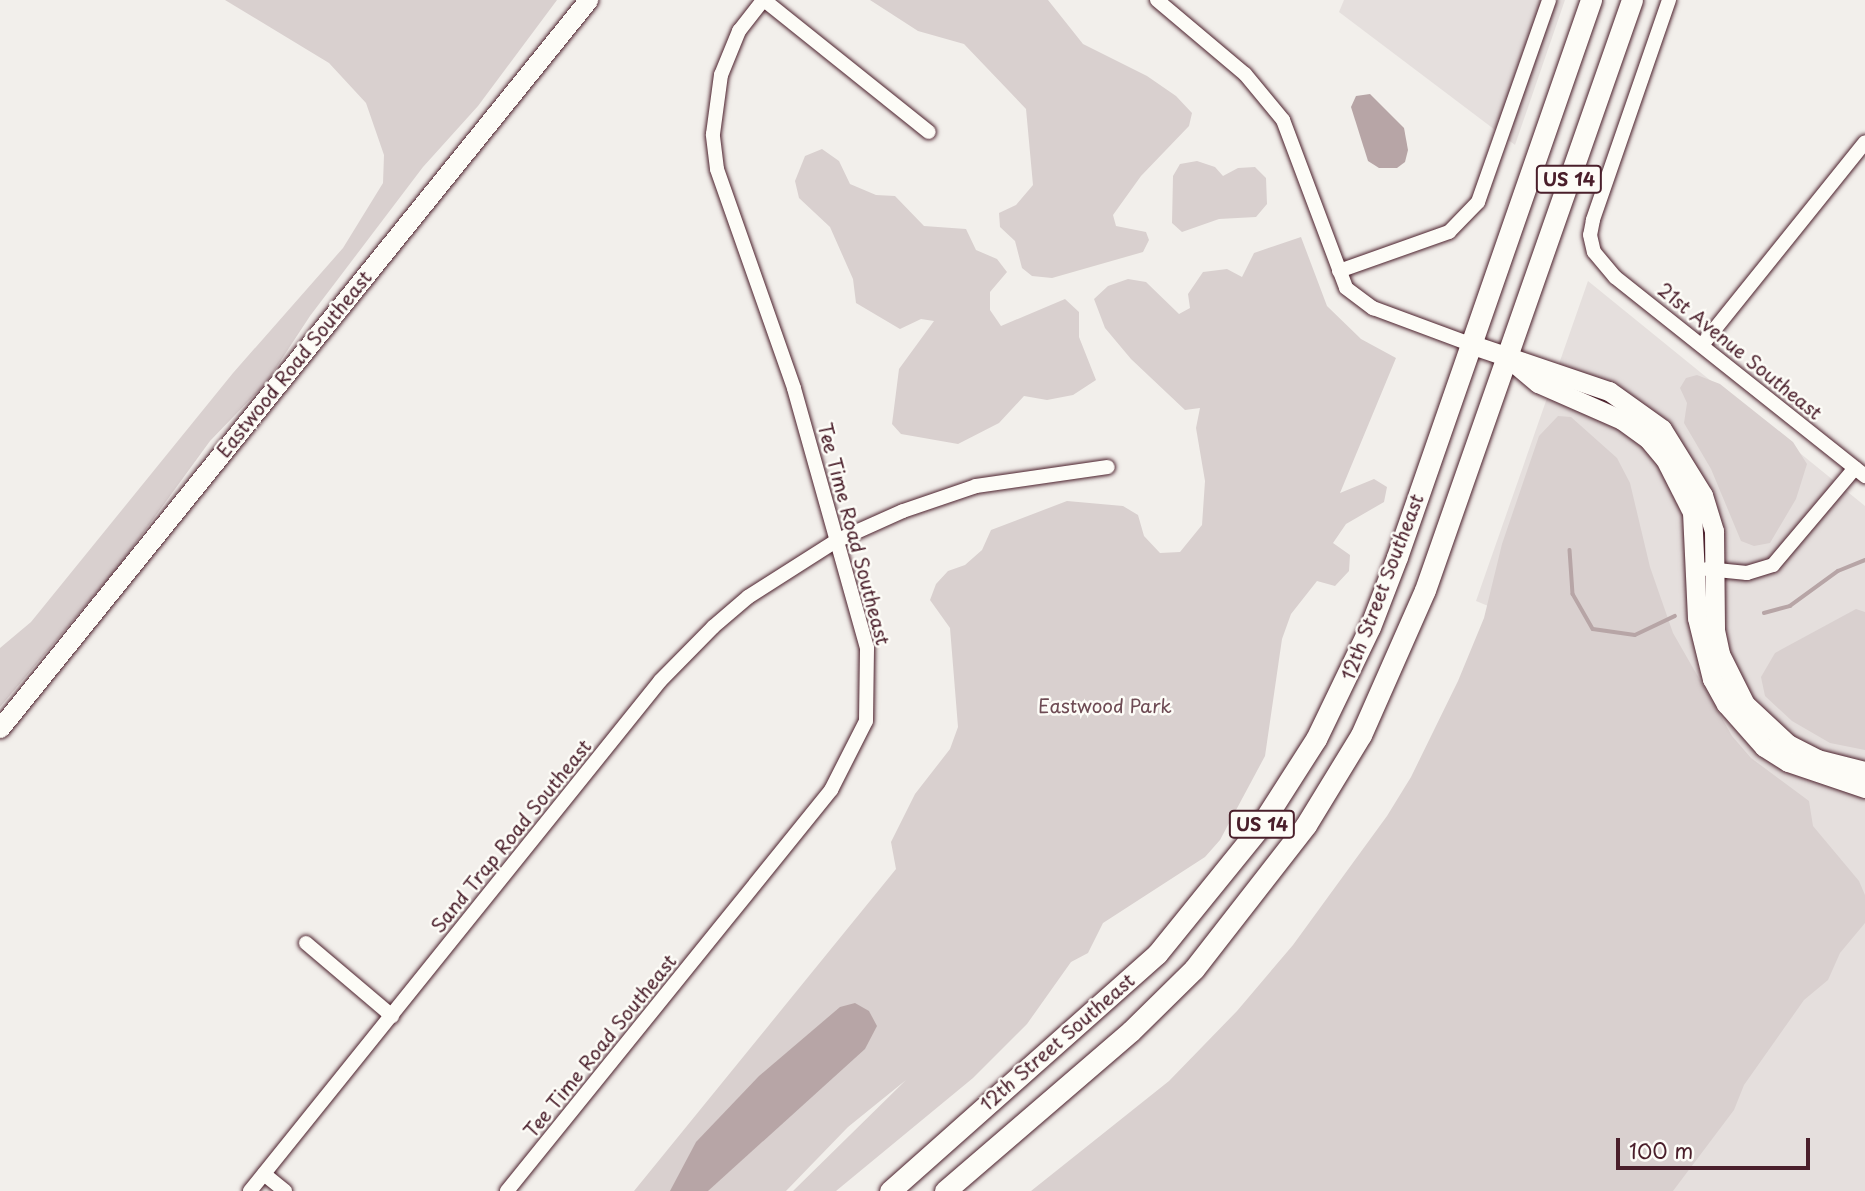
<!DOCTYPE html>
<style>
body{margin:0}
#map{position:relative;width:1865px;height:1191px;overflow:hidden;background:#f2efeb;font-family:"Playpen Sans",sans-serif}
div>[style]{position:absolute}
.built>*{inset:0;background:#e5dfdd}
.green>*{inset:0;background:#d9d0cf}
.water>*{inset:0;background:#b7a5a6}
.stream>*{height:3.5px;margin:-1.75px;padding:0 1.75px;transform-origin:1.75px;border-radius:1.75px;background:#b7a5a6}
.roads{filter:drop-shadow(0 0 2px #4a1f2b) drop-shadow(0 0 2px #4a1f2b)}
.street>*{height:14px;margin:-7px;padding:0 7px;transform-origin:7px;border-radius:7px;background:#fdfcf7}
.secondary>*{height:19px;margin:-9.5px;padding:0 9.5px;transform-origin:9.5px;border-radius:9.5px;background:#fdfcf7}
.primary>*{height:21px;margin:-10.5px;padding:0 10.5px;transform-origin:10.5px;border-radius:10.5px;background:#fdfcf7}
span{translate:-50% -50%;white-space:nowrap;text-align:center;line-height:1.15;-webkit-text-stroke:5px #fdfcf7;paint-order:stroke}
.shield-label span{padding:2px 5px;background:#fdfcf7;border:2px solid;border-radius:5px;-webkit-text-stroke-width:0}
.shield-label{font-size:18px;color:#4a1f2b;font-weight:700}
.street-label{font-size:19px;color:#4a1f2b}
.park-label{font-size:19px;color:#6e4b54}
.scale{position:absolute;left:1616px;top:1138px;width:194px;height:32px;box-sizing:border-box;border:4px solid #4a1f2b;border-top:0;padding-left:9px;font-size:21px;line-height:24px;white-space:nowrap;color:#4a1f2b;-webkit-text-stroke:5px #fdfcf7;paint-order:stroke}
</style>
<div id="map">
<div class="built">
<div style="clip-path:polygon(1344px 0,1565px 0,1515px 145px,1339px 12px)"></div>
<div style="clip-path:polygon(1588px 281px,1865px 506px,1865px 1191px,1609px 1191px,1586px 646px,1476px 601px)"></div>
</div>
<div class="green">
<div style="clip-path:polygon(225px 0,557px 0,478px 106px,423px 167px,310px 316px,266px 383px,210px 441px,119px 566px,0 707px,0 648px,31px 622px,233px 373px,343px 248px,383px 183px,384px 155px,366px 103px,329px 63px)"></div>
<div style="clip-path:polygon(870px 0,1048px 0,1083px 44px,1147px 76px,1176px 96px,1192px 113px,1189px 126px,1141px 176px,1113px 215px,1116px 226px,1146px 232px,1149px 240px,1143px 252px,1052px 278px,1032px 276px,1022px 268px,1015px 241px,1000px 227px,999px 213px,1016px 205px,1033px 185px,1026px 109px,964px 44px,918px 31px)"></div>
<div style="clip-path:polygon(822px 149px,839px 161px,850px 184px,876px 195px,895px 196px,924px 226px,966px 229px,976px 250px,997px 259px,1007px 272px,990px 292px,990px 310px,1001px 326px,1065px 299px,1079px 312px,1079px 337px,1096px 380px,1073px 395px,1047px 400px,1024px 396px,999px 423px,958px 444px,901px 434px,892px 424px,899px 369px,934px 321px,921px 319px,900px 329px,856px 303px,853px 279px,830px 227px,799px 198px,795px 181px,805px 156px)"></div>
<div style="clip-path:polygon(1197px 161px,1215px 167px,1223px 176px,1238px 168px,1255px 167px,1266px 178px,1267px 204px,1256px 217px,1219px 219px,1182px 232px,1172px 223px,1173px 176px,1180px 164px)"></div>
<div style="clip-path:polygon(1301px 237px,1327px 306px,1361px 339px,1396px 358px,1340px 493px,1374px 479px,1387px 487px,1384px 502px,1346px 524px,1333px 543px,1350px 555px,1349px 571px,1335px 586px,1317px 581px,1291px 614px,1282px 639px,1265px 756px,1220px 840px,1205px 857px,1103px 923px,1088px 953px,1071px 962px,1027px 1024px,973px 1078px,836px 1191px,793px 1191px,906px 1080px,848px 1127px,786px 1191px,634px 1191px,896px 869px,891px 842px,915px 794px,950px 749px,958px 727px,950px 628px,930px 600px,936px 584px,948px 571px,965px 565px,982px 550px,991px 530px,1067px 501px,1123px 506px,1138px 515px,1144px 536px,1160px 553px,1180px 552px,1202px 525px,1205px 481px,1196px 428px,1200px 408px,1185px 410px,1131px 359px,1105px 328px,1094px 299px,1108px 286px,1128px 279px,1146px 282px,1179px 314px,1190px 308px,1188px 294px,1203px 272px,1227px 269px,1242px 277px,1254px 253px)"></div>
<div style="clip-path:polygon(1697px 375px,1720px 384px,1793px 442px,1807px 464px,1796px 499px,1770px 543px,1754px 546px,1741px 541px,1711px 469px,1684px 423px,1687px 403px,1680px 388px,1686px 378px)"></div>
<div style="clip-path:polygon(1558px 416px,1571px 417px,1617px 458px,1630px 483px,1650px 567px,1673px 633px,1732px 736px,1751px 758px,1809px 801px,1813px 826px,1859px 881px,1865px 895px,1865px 923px,1840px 953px,1828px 980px,1804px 1000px,1744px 1085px,1734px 1110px,1673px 1191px,1031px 1191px,1169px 1081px,1237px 1011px,1293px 945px,1387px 816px,1411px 777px,1458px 681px,1484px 618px,1502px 544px,1539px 436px)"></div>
<div style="clip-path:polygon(1856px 609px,1865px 612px,1865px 750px,1830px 743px,1792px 721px,1765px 696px,1761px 677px,1775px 653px)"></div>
</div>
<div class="water">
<div style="clip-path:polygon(1370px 94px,1404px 128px,1408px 150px,1405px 162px,1397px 168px,1379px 168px,1368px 161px,1351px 107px,1356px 96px)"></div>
<div style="clip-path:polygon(855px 1003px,869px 1011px,877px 1026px,865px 1049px,708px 1191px,670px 1191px,696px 1142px,759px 1076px,840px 1007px)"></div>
</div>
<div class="stream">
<div style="left:1570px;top:550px;width:44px;rotate:86.1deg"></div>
<div style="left:1573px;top:594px;width:40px;rotate:60.3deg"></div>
<div style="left:1593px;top:629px;width:42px;rotate:8.1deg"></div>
<div style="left:1635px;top:635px;width:44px;rotate:-25.4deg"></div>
<div style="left:1764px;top:613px;width:27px;rotate:-15deg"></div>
<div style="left:1790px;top:606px;width:59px;rotate:-36.1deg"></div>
<div style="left:1838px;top:571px;width:29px;rotate:-22deg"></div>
</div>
<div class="roads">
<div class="street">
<div style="left:764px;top:0;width:211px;rotate:38.7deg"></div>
<div style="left:1157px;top:0;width:115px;rotate:40.1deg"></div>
<div style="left:1245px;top:74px;width:60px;rotate:50.4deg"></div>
<div style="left:1283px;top:120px;width:179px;rotate:69.4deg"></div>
<div style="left:1346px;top:288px;width:34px;rotate:37deg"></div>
<div style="left:1373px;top:308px;width:103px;rotate:20.4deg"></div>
<div style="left:1669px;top:0;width:233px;rotate:109.1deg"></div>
<div style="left:1593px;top:220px;width:15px;rotate:101deg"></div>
<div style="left:1590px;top:235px;width:17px;rotate:77deg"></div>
<div style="left:1594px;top:252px;width:33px;rotate:50deg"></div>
<div style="left:1615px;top:277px;width:320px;rotate:38.5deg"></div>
<div style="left:1339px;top:271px;width:117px;rotate:-19.5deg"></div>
<div style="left:1449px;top:232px;width:42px;rotate:-46deg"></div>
<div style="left:1478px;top:202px;width:214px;rotate:-70.6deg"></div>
<div style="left:1702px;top:345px;width:260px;rotate:-51.2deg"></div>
<div style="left:1707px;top:569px;width:40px;rotate:5.7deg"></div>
<div style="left:1747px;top:573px;width:27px;rotate:-17deg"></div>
<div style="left:1773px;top:565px;width:127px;rotate:-49.8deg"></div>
<div style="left:306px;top:943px;width:113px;rotate:40.3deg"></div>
<div style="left:264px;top:1174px;width:27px;rotate:39deg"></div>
<div style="left:250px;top:1191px;width:654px;rotate:-51.2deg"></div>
<div style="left:660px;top:681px;width:76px;rotate:-45.5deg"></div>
<div style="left:713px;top:627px;width:46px;rotate:-40.6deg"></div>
<div style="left:748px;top:597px;width:104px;rotate:-32.5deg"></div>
<div style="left:836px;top:541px;width:73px;rotate:-24.1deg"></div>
<div style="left:903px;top:511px;width:77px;rotate:-18.9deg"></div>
<div style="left:976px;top:486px;width:133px;rotate:-8.2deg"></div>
<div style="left:507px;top:1191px;width:516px;rotate:-51.06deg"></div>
<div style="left:831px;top:790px;width:77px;rotate:-63.1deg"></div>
<div style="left:866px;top:721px;width:73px;rotate:-89.2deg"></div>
<div style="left:867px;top:648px;width:270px;rotate:-105.7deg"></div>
<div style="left:794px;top:388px;width:232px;rotate:-109.4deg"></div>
<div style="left:717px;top:169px;width:35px;rotate:-97deg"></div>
<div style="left:713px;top:134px;width:60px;rotate:-82.3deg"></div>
<div style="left:721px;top:75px;width:48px;rotate:-67.8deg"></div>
<div style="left:739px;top:31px;width:39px;rotate:-52deg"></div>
</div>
<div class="secondary">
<div style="left:1470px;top:344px;width:147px;rotate:18.7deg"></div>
<div style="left:1609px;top:391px;width:65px;rotate:35.6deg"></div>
<div style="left:1662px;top:429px;width:78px;rotate:58.2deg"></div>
<div style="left:1703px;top:495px;width:38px;rotate:73deg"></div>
<div style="left:1714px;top:531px;width:99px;rotate:89.4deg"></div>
<div style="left:1715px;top:630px;width:25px;rotate:78deg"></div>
<div style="left:1720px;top:654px;width:56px;rotate:63.4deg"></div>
<div style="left:1745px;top:704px;width:59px;rotate:42.9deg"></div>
<div style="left:1788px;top:744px;width:33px;rotate:27deg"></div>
<div style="left:1817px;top:759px;width:49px;rotate:14deg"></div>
<div style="left:1514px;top:363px;width:31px;rotate:40deg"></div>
<div style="left:1538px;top:383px;width:92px;rotate:23.8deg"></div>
<div style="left:1622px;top:420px;width:32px;rotate:36deg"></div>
<div style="left:1648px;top:439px;width:26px;rotate:50deg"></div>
<div style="left:1665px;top:459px;width:59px;rotate:63deg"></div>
<div style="left:1692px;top:512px;width:106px;rotate:87.3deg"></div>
<div style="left:1697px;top:618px;width:63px;rotate:76.2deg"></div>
<div style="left:1712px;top:679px;width:29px;rotate:61deg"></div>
<div style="left:1726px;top:704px;width:57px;rotate:48.5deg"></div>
<div style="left:1764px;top:747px;width:28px;rotate:32deg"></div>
<div style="left:1788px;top:762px;width:81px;rotate:18.7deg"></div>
<div style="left:0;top:728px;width:936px;rotate:-51.07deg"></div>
</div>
<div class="primary">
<div style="left:890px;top:1191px;width:357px;rotate:-41.6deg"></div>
<div style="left:1157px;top:954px;width:162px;rotate:-51deg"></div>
<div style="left:1259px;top:828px;width:106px;rotate:-57.4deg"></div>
<div style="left:1316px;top:739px;width:124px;rotate:-64.3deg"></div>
<div style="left:1370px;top:627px;width:75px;rotate:-68.9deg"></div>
<div style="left:1397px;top:557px;width:590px;rotate:-70.8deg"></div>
<div style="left:945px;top:1191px;width:245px;rotate:-40.7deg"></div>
<div style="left:1131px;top:1031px;width:88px;rotate:-44.5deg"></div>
<div style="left:1194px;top:969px;width:182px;rotate:-52.1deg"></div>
<div style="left:1306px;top:825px;width:105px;rotate:-58.6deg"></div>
<div style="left:1361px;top:735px;width:158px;rotate:-66.2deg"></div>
<div style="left:1425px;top:590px;width:625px;rotate:-70.67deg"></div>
</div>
</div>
<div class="shield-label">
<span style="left:1569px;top:179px">US 14</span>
<span style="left:1262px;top:824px">US 14</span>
</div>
<div class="street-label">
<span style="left:1740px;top:351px;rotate:39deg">21st Avenue Southeast</span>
<span style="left:294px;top:364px;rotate:-51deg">Eastwood Road Southeast</span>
<span style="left:854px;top:534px;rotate:75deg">Tee Time Road Southeast</span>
<span style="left:1382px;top:587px;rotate:-69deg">12th Street Southeast</span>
<span style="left:511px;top:836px;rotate:-51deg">Sand Trap Road Southeast</span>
<span style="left:1057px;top:1042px;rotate:-41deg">12th Street Southeast</span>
<span style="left:600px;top:1046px;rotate:-51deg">Tee Time Road Southeast</span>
</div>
<div class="park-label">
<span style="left:1105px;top:706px">Eastwood Park</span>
</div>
<div class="scale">100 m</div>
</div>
